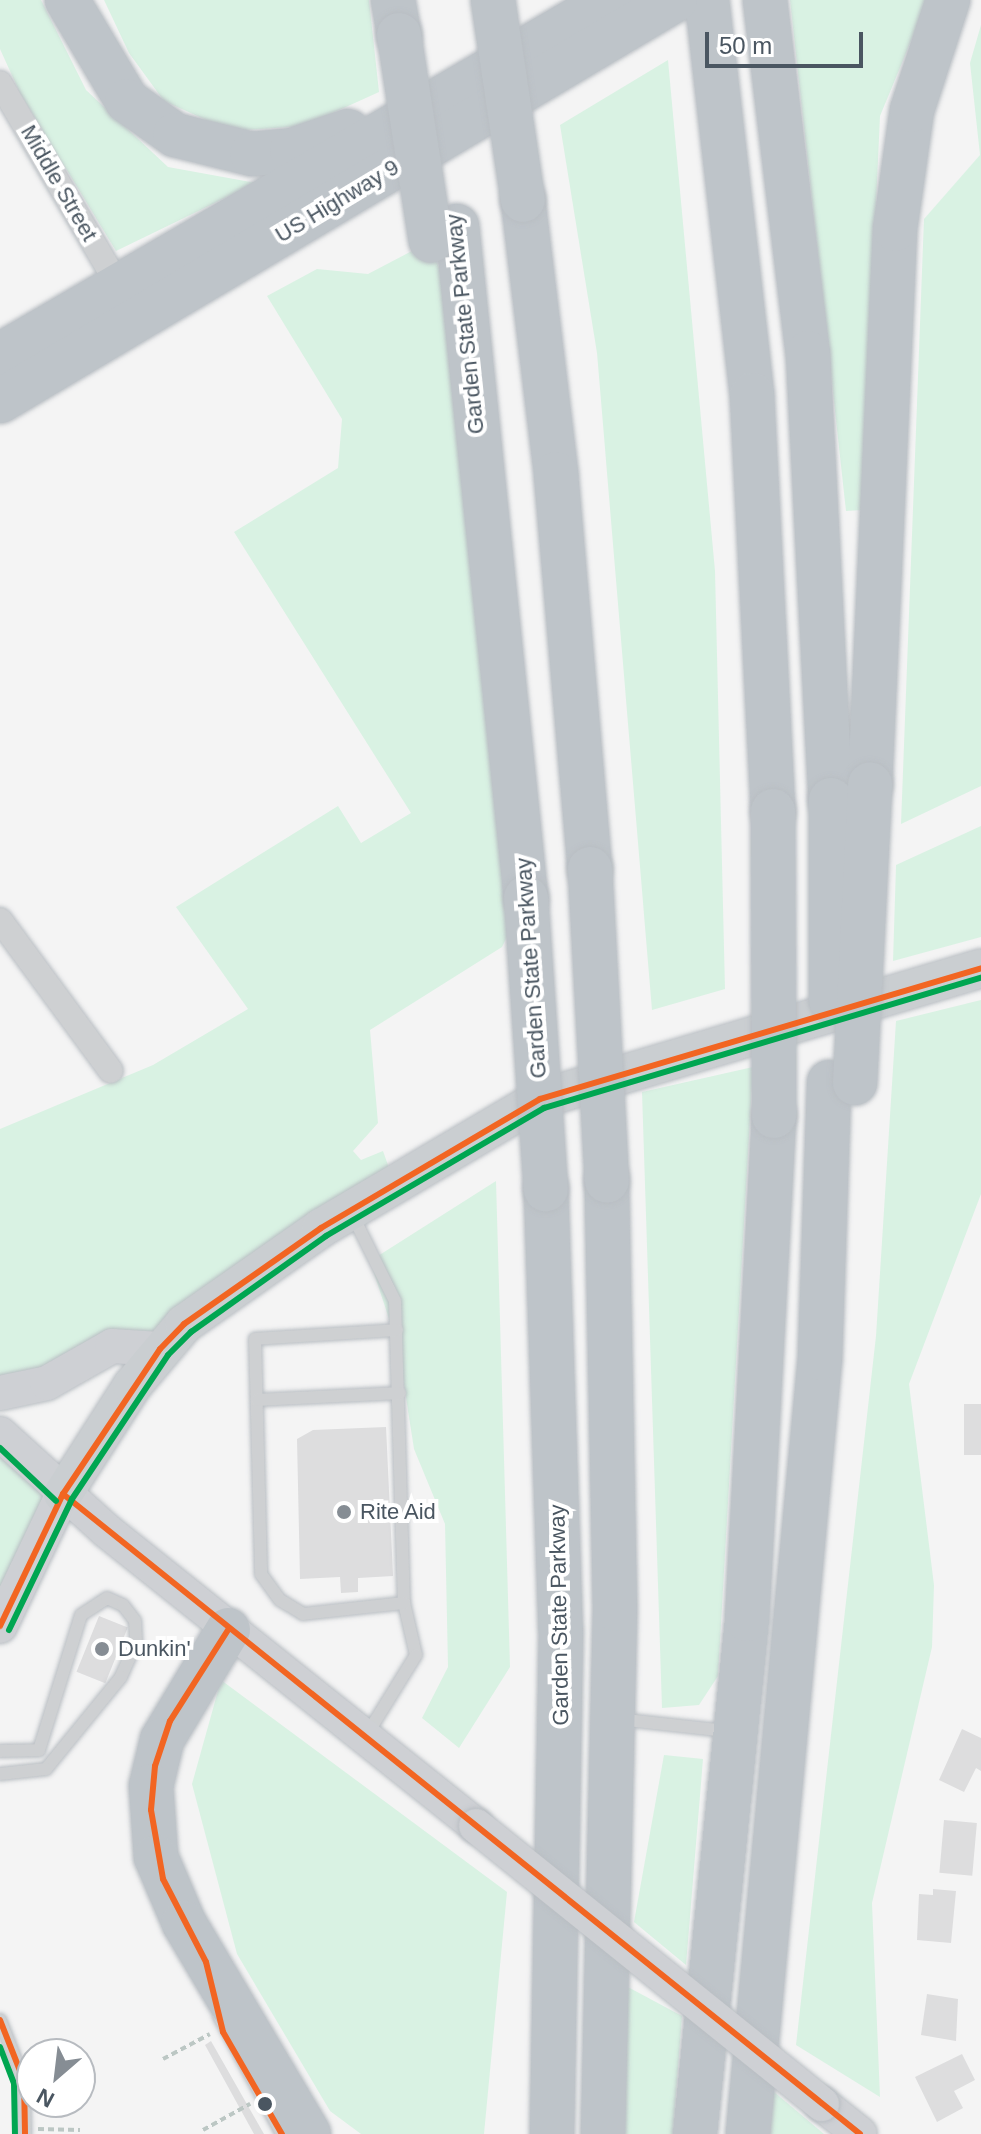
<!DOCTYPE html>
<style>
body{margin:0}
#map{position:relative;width:981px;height:2134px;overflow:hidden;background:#f4f4f4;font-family:Arial,sans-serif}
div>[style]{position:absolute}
.green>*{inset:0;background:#d9f2e3}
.building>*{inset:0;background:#ddddde;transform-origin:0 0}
.path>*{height:4px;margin-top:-2px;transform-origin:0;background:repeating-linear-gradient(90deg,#bcc7c4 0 6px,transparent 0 10px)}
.roads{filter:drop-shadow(0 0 2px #b9bec3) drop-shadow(0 0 2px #b9bec3)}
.lane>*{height:12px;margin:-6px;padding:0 6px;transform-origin:6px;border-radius:6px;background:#ced0d2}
.street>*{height:24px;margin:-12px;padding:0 12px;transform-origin:12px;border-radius:12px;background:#ced0d2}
.secondary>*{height:34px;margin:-17px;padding:0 17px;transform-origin:17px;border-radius:17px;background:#ced0d4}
.primary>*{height:38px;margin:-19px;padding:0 19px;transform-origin:19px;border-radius:19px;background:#caced1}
.highway>*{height:44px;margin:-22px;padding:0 22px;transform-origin:22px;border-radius:22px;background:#bec4c9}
.bridges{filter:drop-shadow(0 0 2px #b9bec3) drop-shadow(0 0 2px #b9bec3)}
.secondary-bridge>*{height:34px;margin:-17px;padding:0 17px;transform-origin:17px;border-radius:17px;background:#ced0d4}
.highway-bridge>*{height:44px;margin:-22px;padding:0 22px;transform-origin:22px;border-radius:22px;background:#bec4c9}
.bus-1>*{height:6px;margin:-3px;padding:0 3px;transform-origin:3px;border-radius:3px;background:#f26522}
.bus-2>*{height:6px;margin:-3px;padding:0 3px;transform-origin:3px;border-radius:3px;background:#00a651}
.dots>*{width:22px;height:22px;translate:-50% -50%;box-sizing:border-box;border:4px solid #fff;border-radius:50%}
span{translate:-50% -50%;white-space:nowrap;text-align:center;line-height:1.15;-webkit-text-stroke:8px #fff;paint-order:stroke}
.street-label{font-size:22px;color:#4a5661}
.poi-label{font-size:22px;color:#4a5661}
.left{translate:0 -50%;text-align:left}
.north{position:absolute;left:16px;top:2038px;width:80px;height:80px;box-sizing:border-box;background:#fff;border:2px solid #b7bbc0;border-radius:50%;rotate:208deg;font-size:22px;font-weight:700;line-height:32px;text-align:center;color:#4a5661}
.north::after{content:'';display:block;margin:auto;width:28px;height:36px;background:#868d94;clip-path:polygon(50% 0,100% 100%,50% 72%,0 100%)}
.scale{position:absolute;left:705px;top:32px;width:158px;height:36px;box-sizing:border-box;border:4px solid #4a5661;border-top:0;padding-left:10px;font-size:24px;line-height:28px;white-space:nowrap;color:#4a5661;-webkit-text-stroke:6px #fff;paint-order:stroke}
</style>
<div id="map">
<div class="green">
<div style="clip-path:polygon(0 0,41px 0,86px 90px,168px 167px,256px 183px,116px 251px,20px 93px,0 49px)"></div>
<div style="clip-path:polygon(104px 0,369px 0,379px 92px,304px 126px,231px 131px,164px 101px,129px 53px)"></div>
<div style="clip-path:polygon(790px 0,928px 0,880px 116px,862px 510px,846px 511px)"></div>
<div style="clip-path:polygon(981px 25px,981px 786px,901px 824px,924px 219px,980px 155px,970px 63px)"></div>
<div style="clip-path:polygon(668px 60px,715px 571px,725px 989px,652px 1010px,597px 353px,560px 125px)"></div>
<div style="clip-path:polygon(431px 241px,470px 374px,526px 898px,502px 947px,370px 1030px,378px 1123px,353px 1151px,361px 1160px,383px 1151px,395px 1185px,184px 1324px,0 1393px,0 1129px,153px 1065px,248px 1009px,176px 907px,338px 806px,361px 843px,411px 813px,234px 532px,338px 468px,342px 419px,267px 296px,317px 269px,368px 274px)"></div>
<div style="clip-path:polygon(981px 826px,981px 937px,893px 961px,896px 865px)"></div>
<div style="clip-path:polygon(981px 1000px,981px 1194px,909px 1384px,934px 1585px,932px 1647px,872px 1903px,880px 2097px,796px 2045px,876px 1336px,896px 1021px)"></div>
<div style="clip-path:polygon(753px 1067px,718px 1676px,699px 1705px,662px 1708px,642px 1092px)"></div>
<div style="clip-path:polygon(496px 1181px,510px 1667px,459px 1748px,422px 1718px,448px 1667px,445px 1524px,414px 1449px,398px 1346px,370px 1261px)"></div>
<div style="clip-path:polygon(0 1434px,63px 1494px,0 1626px)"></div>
<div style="clip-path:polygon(221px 1680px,507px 1892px,484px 2134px,361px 2134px,330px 2111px,237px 1954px,192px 1784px)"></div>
<div style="clip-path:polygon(664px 1755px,703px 1759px,686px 1965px,634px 1922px)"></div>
<div style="clip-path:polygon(626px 1986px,682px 2016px,673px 2134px,619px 2134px)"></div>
<div style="clip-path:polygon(773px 2091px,824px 2134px,770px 2134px)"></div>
</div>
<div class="building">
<div style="left:981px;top:1404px;width:51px;height:17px;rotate:90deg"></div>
<div style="clip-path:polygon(386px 1427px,393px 1576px,358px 1578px,358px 1592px,341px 1593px,340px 1577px,300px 1579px,297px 1439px,313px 1430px)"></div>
<div style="left:99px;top:1616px;width:31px;height:60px;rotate:22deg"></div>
<div style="clip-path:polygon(962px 1729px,981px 1738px,981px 1771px,976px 1768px,964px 1792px,939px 1780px)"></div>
<div style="left:944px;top:1820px;width:33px;height:53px;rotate:5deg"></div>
<div style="clip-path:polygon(933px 1889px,956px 1891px,951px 1943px,917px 1940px,919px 1894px,933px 1895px)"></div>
<div style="clip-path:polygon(927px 1994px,958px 1999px,956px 2041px,921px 2035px)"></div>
<div style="clip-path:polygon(211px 2041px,248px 2106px,264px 2134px,254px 2134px,205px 2045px)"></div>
<div style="clip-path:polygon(962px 2054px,975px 2080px,954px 2091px,963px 2108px,937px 2122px,915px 2077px)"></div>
</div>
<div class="path">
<div style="left:163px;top:2059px;width:53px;rotate:-28deg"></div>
<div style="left:38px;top:2129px;width:42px;rotate:1.4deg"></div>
<div style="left:203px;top:2130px;width:54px;rotate:-29deg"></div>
</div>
<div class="roads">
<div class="lane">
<div style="left:353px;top:1216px;width:95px;rotate:63.7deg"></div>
<div style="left:395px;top:1301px;width:302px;rotate:88.3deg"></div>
<div style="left:404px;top:1603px;width:53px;rotate:77deg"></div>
<div style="left:416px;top:1655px;width:95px;rotate:121.7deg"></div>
<div style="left:397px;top:1330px;width:142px;rotate:176.4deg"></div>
<div style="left:255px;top:1339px;width:235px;rotate:88.5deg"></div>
<div style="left:261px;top:1574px;width:32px;rotate:54deg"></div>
<div style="left:280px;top:1600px;width:27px;rotate:31deg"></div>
<div style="left:303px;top:1614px;width:102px;rotate:-6.2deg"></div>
<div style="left:257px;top:1400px;width:143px;rotate:-2.8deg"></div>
<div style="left:618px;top:1719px;width:110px;rotate:6.3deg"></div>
<div style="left:0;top:1751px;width:39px;rotate:-1deg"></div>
<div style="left:39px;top:1750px;width:141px;rotate:-72.7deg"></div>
<div style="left:81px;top:1615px;width:31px;rotate:-33deg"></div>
<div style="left:107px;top:1598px;width:17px;rotate:24deg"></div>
<div style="left:123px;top:1605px;width:20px;rotate:53deg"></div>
<div style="left:135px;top:1621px;width:22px;rotate:87deg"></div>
<div style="left:136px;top:1643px;width:37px;rotate:114deg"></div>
<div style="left:121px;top:1677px;width:119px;rotate:129.2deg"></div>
<div style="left:46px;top:1769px;width:46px;rotate:173.8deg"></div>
<div style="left:219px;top:2016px;width:134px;rotate:61.9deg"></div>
<div style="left:0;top:2020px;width:66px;rotate:68.5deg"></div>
<div style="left:24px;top:2081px;width:53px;rotate:88.9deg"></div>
</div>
<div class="street">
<div style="left:0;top:83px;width:232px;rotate:59.7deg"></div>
<div style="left:0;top:920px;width:187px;rotate:53.7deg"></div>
</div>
<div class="secondary">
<div style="left:0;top:1393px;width:48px;rotate:-12deg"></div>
<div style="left:47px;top:1383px;width:75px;rotate:-29.6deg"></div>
<div style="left:112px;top:1346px;width:48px;rotate:3.6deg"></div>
<div style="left:0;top:1434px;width:144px;rotate:42.2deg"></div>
<div style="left:107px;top:1531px;width:472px;rotate:38.6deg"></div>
<div style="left:0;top:1626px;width:146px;rotate:-64.5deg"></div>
<div style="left:822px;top:2104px;width:48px;rotate:38.3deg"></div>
</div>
<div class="primary">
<div style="left:63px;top:1494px;width:128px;rotate:-57.4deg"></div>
<div style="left:132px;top:1386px;width:81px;rotate:-50deg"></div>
<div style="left:184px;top:1324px;width:167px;rotate:-35deg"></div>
<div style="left:321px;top:1228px;width:254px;rotate:-30.5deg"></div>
<div style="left:540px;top:1099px;width:460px;rotate:-16.5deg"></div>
</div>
<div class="highway">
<div style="left:67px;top:0;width:117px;rotate:59.3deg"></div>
<div style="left:127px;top:101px;width:59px;rotate:35.3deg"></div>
<div style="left:175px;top:135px;width:79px;rotate:13.9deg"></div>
<div style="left:252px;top:154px;width:40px;rotate:-5.7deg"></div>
<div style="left:292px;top:150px;width:59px;rotate:-18.7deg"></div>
<div style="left:393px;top:0;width:36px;rotate:80deg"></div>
<div style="left:707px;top:0;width:398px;rotate:83.5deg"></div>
<div style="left:752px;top:395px;width:417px;rotate:87.1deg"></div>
<div style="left:765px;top:0;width:356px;rotate:83.1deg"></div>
<div style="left:808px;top:353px;width:448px;rotate:87.1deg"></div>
<div style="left:523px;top:200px;width:276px;rotate:83.1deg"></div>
<div style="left:556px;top:474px;width:396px;rotate:85.1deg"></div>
<div style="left:457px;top:226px;width:676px;rotate:84.14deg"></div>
<div style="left:0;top:355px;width:706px;rotate:-30.2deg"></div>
<div style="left:0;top:401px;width:785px;rotate:-30.71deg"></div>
<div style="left:870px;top:784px;width:556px;rotate:-87.42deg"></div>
<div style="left:895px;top:229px;width:120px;rotate:-81.9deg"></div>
<div style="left:912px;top:110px;width:116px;rotate:-71.9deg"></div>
<div style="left:546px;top:1189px;width:442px;rotate:88.1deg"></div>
<div style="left:561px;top:1631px;width:503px;rotate:91.03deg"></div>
<div style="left:228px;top:1630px;width:128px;rotate:121deg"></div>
<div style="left:162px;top:1740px;width:47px;rotate:103.4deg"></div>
<div style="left:151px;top:1786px;width:71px;rotate:86deg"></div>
<div style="left:156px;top:1857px;width:72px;rotate:67deg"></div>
<div style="left:184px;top:1923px;width:245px;rotate:59.4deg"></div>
<div style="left:603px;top:2134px;width:525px;rotate:-88.69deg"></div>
<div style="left:615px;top:1609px;width:428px;rotate:-91.1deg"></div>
<div style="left:695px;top:2134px;width:518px;rotate:-84.23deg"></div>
<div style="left:747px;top:1619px;width:504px;rotate:-86.93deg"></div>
<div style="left:748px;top:2134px;width:779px;rotate:-84.7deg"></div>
<div style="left:820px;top:1358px;width:276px;rotate:-88.1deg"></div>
</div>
</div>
<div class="bridges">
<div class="secondary-bridge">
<div style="left:476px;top:1826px;width:444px;rotate:38.8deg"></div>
</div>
<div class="highway-bridge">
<div style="left:493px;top:0;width:202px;rotate:81.5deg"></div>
<div style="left:399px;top:35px;width:208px;rotate:81.2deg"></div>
<div style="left:773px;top:811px;width:305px;rotate:89.8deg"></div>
<div style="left:590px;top:869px;width:312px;rotate:86.9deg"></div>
<div style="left:526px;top:898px;width:292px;rotate:86.1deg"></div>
<div style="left:831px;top:1000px;width:200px;rotate:-90deg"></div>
<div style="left:855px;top:1083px;width:299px;rotate:-87.1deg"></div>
</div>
</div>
<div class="bus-1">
<div style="left:63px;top:1494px;width:1022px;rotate:38.76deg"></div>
<div style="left:0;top:1626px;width:146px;rotate:-64.5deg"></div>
<div style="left:63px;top:1494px;width:174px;rotate:-56.2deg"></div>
<div style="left:160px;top:1349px;width:35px;rotate:-46deg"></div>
<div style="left:184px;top:1324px;width:167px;rotate:-35deg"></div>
<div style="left:321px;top:1228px;width:254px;rotate:-30.5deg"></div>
<div style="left:540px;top:1099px;width:460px;rotate:-16.5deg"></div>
<div style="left:228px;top:1630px;width:108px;rotate:122.5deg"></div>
<div style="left:170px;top:1721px;width:47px;rotate:108.4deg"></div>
<div style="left:155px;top:1766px;width:44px;rotate:95.2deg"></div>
<div style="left:151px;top:1810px;width:70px;rotate:80.1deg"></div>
<div style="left:163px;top:1879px;width:93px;rotate:62.6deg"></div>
<div style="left:206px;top:1962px;width:72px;rotate:76.3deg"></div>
<div style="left:223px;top:2032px;width:118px;rotate:60deg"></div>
<div style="left:0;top:2020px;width:66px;rotate:68.5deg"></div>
<div style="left:24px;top:2081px;width:53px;rotate:88.9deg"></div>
</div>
<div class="bus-2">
<div style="left:0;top:1448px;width:77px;rotate:43.4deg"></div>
<div style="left:9px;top:1630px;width:145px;rotate:-64.3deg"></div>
<div style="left:72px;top:1499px;width:173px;rotate:-56.3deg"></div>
<div style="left:168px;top:1355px;width:33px;rotate:-45deg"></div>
<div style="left:191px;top:1332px;width:166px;rotate:-35.4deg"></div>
<div style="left:326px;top:1236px;width:253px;rotate:-30.4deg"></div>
<div style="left:544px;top:1108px;width:456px;rotate:-16.6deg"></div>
<div style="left:0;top:2047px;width:39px;rotate:69deg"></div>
<div style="left:14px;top:2083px;width:51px;rotate:88.9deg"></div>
</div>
<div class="dots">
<div style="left:344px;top:1512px;background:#868d94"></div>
<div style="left:102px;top:1649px;background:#868d94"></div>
<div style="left:265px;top:2104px;background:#4a5661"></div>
</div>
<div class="street-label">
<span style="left:59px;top:183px;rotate:60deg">Middle Street</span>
<span style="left:337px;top:201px;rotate:-31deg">US Highway 9</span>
<span style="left:465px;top:324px;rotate:-96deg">Garden State Parkway</span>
<span style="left:531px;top:968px;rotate:-94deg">Garden State Parkway</span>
<span style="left:559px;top:1615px;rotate:-91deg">Garden State Parkway</span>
</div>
<div class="poi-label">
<span class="left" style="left:360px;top:1512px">Rite Aid</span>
<span class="left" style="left:118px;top:1649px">Dunkin'</span>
</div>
<div class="north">N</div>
<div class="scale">50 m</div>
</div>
